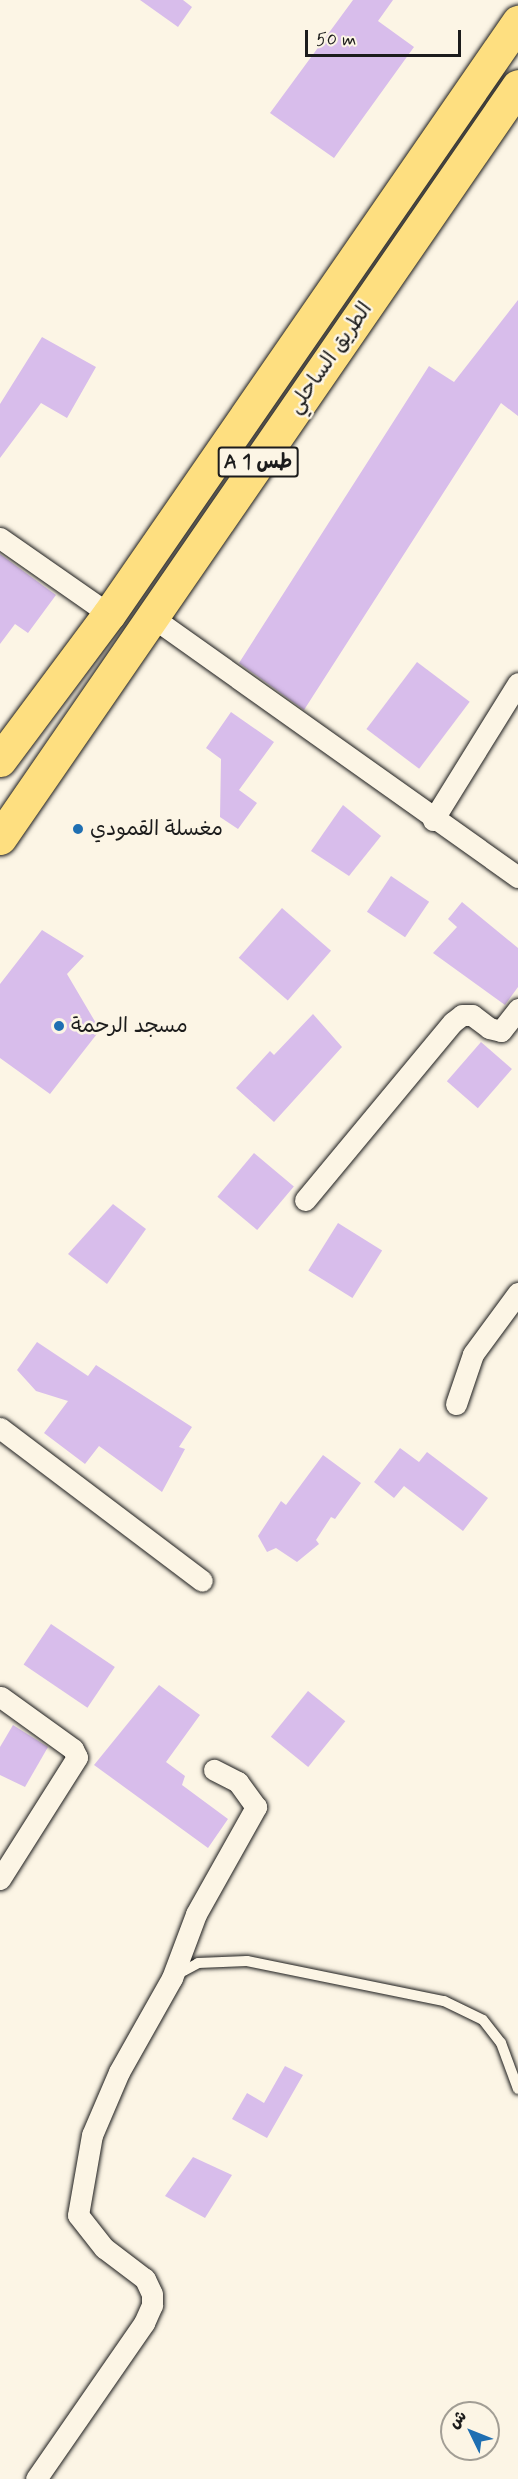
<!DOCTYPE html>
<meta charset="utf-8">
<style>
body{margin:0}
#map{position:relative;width:518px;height:2479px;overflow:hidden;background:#fcf5e5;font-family:Mynerve,"Playpen Sans Arabic",sans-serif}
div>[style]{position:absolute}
.building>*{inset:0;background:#d8bdeb;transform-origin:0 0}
.roads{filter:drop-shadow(0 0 2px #1c1c1c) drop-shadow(0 0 2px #1c1c1c)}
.service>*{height:10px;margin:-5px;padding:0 5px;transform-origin:5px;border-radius:5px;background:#fcf5e5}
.minor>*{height:21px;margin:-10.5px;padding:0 10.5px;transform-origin:10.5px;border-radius:10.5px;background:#fcf5e5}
.trunk>*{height:33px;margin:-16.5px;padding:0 16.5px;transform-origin:16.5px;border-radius:16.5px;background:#fedf80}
.dots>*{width:16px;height:16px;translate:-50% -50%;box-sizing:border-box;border:3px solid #fcf5e5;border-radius:50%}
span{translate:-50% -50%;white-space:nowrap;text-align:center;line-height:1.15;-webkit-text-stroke:5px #fcf5e5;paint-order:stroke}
.shield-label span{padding:2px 4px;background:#fcf5e5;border:2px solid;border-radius:4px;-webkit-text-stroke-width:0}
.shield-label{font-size:20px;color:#1c1c1c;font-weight:700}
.street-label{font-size:21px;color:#1c1c1c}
.poi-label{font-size:21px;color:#1c1c1c}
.left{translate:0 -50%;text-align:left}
.north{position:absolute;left:440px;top:2401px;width:60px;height:60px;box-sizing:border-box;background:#fcf5e5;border:2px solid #a29e95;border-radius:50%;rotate:313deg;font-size:16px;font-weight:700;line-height:24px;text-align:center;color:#1c1c1c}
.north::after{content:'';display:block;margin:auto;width:21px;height:27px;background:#1f6fb2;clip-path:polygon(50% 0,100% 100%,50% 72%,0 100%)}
.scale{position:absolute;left:305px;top:30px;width:156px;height:27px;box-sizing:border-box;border:3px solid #1c1c1c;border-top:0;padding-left:8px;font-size:18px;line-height:21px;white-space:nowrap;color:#1c1c1c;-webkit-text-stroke:4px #fcf5e5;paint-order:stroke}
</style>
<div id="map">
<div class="building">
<div style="clip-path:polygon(140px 0,183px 0,192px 7px,178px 27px)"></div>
<div style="clip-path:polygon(353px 0,393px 0,378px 21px,414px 47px,334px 158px,270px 113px)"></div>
<div style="clip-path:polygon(518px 300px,518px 416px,501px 403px,304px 710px,239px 663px,429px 366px,454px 382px)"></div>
<div style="clip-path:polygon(42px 337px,96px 367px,67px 418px,41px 403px,0 458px,0 404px)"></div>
<div style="clip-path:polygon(0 554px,56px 595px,28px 633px,15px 624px,0 644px)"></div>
<div style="left:417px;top:662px;width:66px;height:84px;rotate:37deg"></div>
<div style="clip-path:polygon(231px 712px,274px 742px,239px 790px,257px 803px,238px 829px,220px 817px,221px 759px,206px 748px)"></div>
<div style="clip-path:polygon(343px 805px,381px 836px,349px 876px,311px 851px)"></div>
<div style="left:391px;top:876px;width:46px;height:43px;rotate:34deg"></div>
<div style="clip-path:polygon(462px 902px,518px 948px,518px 987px,505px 1005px,433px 953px,457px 927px,448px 919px)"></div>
<div style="left:282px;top:908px;width:65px;height:66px;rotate:41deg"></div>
<div style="clip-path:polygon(42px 930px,84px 956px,67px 974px,100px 1030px,50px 1094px,0 1058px,0 984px)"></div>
<div style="clip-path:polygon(313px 1014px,342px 1047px,274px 1122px,236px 1088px,270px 1051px,274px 1055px)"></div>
<div style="left:481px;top:1042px;width:41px;height:52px;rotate:41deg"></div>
<div style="left:254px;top:1153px;width:52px;height:57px;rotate:40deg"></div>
<div style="clip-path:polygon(113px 1204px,146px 1229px,107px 1284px,68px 1254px)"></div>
<div style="left:338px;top:1223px;width:52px;height:56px;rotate:32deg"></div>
<div style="clip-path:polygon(37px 1342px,88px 1376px,96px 1365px,192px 1427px,179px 1447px,185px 1449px,162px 1492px,99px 1446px,85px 1464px,44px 1433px,68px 1401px,36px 1391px,17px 1370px)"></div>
<div style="clip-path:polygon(400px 1448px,419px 1462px,427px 1452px,488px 1498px,463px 1531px,404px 1486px,394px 1498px,374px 1482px)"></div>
<div style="clip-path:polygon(323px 1455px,361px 1483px,335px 1519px,331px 1517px,316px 1540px,319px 1544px,297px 1562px,276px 1548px,267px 1552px,258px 1536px,281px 1501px,286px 1505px)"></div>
<div style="left:51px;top:1624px;width:77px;height:49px;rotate:34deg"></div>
<div style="clip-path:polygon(159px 1685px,200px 1715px,166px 1762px,185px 1776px,182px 1785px,228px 1819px,208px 1848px,94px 1765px)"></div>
<div style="left:308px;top:1691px;width:48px;height:59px;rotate:39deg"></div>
<div style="clip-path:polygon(13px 1725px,48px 1747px,25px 1787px,0 1775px,0 1747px)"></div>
<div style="clip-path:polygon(285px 2066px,303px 2075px,267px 2138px,232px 2119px,247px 2093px,264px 2103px)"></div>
<div style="clip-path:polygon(193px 2157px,232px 2175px,205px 2218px,165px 2196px)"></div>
</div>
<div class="roads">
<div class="service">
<div style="left:174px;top:1976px;width:27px;rotate:-28deg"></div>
<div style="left:198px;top:1963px;width:49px;rotate:-2.3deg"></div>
<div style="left:247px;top:1961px;width:201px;rotate:11.5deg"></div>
<div style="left:444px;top:2001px;width:43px;rotate:26deg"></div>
<div style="left:483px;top:2020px;width:29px;rotate:52deg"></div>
<div style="left:501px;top:2043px;width:49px;rotate:69.7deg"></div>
</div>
<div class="minor">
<div style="left:0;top:538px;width:133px;rotate:34.9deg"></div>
<div style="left:152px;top:617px;width:449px;rotate:35.4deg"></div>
<div style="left:433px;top:820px;width:161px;rotate:-58.2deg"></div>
<div style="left:305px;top:1200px;width:231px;rotate:-50.3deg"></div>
<div style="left:453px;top:1022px;width:11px;rotate:-38deg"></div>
<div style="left:462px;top:1015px;width:10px"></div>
<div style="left:472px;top:1015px;width:21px;rotate:37deg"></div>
<div style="left:489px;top:1028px;width:12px;rotate:14deg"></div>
<div style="left:501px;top:1031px;width:28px;rotate:-52deg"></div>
<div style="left:456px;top:1404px;width:53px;rotate:-71.2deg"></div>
<div style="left:473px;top:1354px;width:76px;rotate:-53.6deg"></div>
<div style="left:0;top:1428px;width:253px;rotate:37.1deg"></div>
<div style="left:0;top:1879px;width:144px;rotate:-57.7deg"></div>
<div style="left:77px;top:1757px;width:9px;rotate:-117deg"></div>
<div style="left:73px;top:1749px;width:89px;rotate:-144.2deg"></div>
<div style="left:36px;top:2479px;width:190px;rotate:-55.3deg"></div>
<div style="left:144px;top:2323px;width:20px;rotate:-66deg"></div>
<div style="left:152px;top:2305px;width:11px;rotate:-90deg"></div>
<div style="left:152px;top:2294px;width:17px;rotate:-115deg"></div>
<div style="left:145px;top:2279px;width:51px;rotate:-142.9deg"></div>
<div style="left:104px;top:2248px;width:42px;rotate:-128.2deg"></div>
<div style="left:78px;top:2215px;width:81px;rotate:-80.1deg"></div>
<div style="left:92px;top:2135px;width:69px;rotate:-66.8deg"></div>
<div style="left:119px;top:2072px;width:108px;rotate:-60.6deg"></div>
<div style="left:172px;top:1978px;width:68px;rotate:-69.4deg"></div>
<div style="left:196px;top:1914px;width:123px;rotate:-60.7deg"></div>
<div style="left:256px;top:1807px;width:31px;rotate:-126deg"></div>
<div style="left:238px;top:1782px;width:27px;rotate:-153deg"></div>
</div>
<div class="trunk">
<div style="left:0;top:760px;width:182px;rotate:-53.3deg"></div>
<div style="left:109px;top:614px;width:720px;rotate:-55.36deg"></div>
<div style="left:0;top:838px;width:913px;rotate:-55.44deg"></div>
</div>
</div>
<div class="dots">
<div style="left:78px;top:829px;background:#1f6fb2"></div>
<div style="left:59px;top:1026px;background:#1f6fb2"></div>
</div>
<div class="shield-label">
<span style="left:258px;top:462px">A 1 طس</span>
</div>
<div class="street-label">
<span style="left:330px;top:358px;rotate:-55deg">الطريق الساحلي</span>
</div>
<div class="poi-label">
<span class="left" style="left:90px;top:829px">مغسلة القمودي</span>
<span class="left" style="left:71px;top:1026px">مسجد الرحمة</span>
</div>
<div class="north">ش</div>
<div class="scale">50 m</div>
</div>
